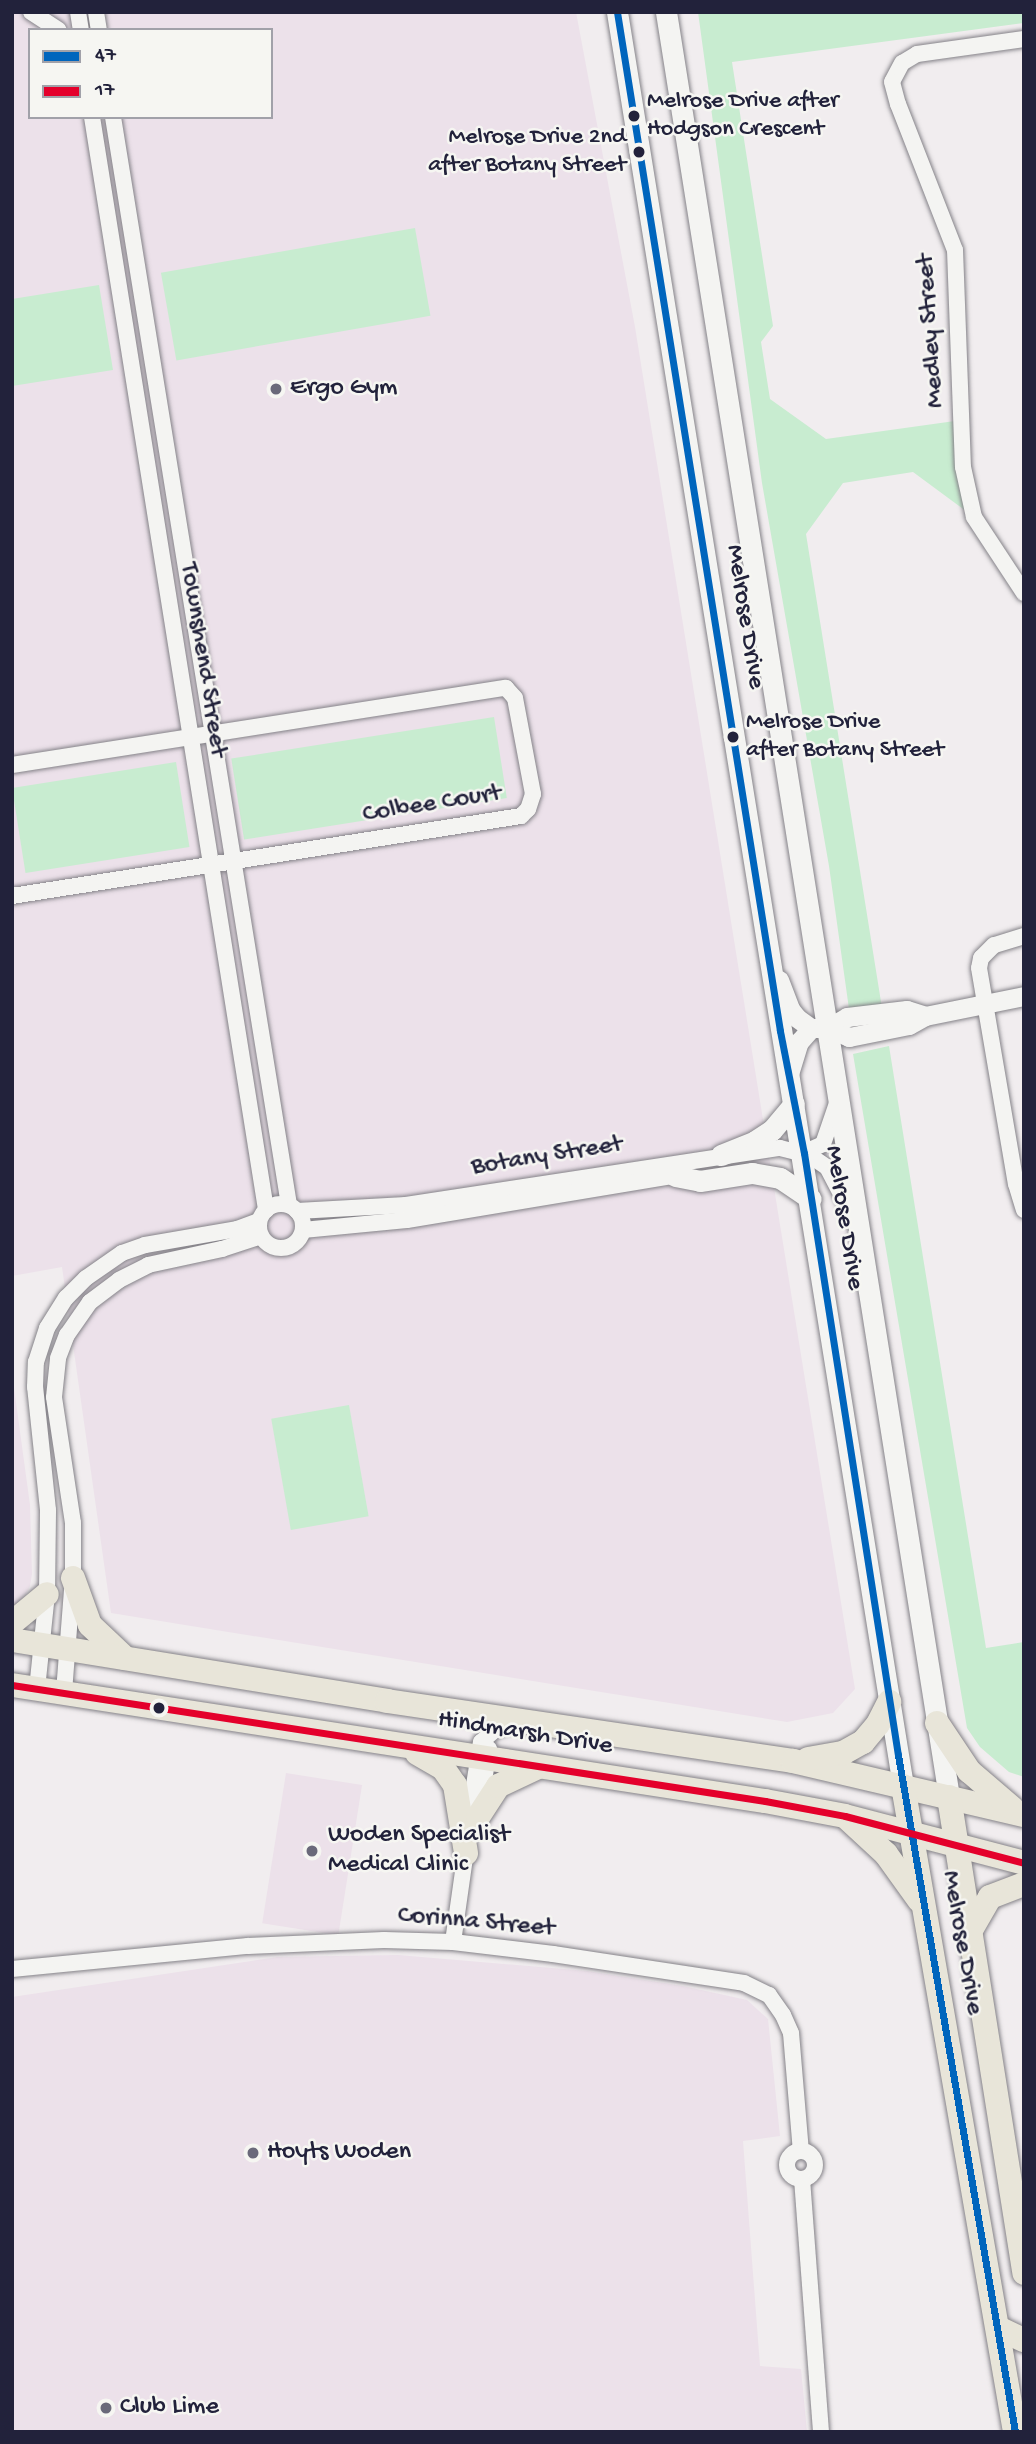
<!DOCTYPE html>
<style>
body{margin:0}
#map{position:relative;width:1036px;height:2444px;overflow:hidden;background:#f1edef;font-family:"Gochi Hand",sans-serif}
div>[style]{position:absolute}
.built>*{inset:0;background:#ece1ea;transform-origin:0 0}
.green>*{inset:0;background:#c8ecd0;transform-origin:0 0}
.roads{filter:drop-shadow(0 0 2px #848288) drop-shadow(0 0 2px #848288)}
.minor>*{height:16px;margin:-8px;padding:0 8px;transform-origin:8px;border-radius:8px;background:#f4f4f2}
.minor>.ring{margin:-8px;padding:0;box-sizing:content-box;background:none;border:16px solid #f4f4f2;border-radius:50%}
.tertiary>*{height:19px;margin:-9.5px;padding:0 9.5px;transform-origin:9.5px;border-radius:9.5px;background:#f4f4f2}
.secondary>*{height:21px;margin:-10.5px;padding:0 10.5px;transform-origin:10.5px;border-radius:10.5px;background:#f4f4f2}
.primary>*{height:24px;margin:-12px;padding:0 12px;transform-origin:12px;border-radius:12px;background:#e8e5d9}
.bus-1>*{height:7px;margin:-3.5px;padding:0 3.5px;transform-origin:3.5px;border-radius:3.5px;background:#0065bd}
.bus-2>*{height:7px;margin:-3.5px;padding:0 3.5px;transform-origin:3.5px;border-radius:3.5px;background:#e4002b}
.dots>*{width:19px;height:19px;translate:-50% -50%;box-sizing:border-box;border:4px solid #f6f6f2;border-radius:50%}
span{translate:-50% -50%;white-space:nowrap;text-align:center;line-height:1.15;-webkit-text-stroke:5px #f6f6f2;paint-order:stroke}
.bus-label{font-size:24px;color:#22223b}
.left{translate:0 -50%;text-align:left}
.right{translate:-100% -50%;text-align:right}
.street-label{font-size:26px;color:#22223b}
.poi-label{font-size:26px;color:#22223b}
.frame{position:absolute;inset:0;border:14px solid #22223b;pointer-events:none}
.legend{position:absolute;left:28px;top:28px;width:245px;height:91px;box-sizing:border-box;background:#f6f6f2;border:2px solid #a1a1a9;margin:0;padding:9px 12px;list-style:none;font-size:21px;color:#22223b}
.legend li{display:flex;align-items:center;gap:14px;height:35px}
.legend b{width:35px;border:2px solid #a1a1a9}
</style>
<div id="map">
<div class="built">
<div style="clip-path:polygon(evenodd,12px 12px,576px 12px,635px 327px,855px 1689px,833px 1713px,787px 1722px,111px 1613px,62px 1267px,12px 1276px,12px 12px,30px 30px,271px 30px,271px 117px,30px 117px,30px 30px)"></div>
<div style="clip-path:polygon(12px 1373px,30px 1505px,32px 1574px,30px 1586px,21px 1604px,12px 1608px)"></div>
<div style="left:286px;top:1773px;width:77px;height:152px;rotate:9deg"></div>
<div style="clip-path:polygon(398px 1955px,587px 1971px,683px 1986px,747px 2000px,768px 2019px,780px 2136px,743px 2141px,760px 2366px,801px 2369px,807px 2432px,12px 2432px,12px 1997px,277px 1957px)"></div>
</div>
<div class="green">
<div style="clip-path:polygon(698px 12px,1024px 12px,1024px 23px,732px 62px,773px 326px,761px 342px,770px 399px,826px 439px,962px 420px,974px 517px,913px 472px,843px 483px,806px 534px,882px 1008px,849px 1009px,829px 866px,762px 483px)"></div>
<div style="left:415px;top:228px;width:89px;height:258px;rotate:80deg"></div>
<div style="clip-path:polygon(99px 285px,113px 370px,12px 386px,12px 299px)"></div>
<div style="left:494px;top:717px;width:82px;height:266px;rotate:81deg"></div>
<div style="left:176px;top:762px;width:86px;height:166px;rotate:81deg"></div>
<div style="clip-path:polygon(889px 1046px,986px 1648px,1024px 1642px,1024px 1777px,1009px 1772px,980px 1747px,967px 1728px,853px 1054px)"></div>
<div style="left:349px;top:1405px;width:113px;height:79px;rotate:80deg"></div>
</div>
<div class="roads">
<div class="minor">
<div style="left:31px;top:12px;width:33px;rotate:33deg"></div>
<div style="left:78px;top:12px;width:18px;rotate:81deg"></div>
<div style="left:96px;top:12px;width:18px;rotate:81deg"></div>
<div style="left:1024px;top:39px;width:108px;rotate:172deg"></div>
<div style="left:917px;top:54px;width:17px;rotate:149deg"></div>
<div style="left:902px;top:63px;width:21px;rotate:118deg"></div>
<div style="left:892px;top:82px;width:23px;rotate:75deg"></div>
<div style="left:898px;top:104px;width:157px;rotate:68.7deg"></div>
<div style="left:955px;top:250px;width:217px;rotate:87.9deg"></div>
<div style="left:963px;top:467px;width:51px;rotate:77.6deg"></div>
<div style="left:974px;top:517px;width:91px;rotate:56.7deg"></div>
<div style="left:92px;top:117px;width:1107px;rotate:80.95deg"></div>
<div style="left:113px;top:117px;width:1102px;rotate:80.81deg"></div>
<div style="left:12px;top:765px;width:500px;rotate:-8.9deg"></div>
<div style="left:506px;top:688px;width:13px;rotate:48deg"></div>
<div style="left:515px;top:698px;width:98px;rotate:79.4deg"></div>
<div style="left:533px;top:794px;width:16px;rotate:108deg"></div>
<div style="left:528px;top:809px;width:10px;rotate:135deg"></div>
<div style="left:521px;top:816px;width:515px;rotate:171.07deg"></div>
<div style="left:1024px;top:936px;width:31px;rotate:163deg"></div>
<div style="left:994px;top:945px;width:18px;rotate:135deg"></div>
<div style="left:981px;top:958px;width:10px;rotate:101deg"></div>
<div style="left:979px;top:968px;width:219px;rotate:80.3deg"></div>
<div style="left:1016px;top:1184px;width:27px;rotate:73deg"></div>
<div style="left:800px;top:1154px;width:25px;rotate:-23deg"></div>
<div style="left:823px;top:1144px;width:43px;rotate:-71.1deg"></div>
<div class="ring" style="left:259px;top:1204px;width:28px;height:28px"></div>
<div style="left:297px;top:1211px;width:109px;rotate:-3.2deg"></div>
<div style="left:406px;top:1205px;width:378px;rotate:-8.7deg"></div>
<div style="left:780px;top:1148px;width:30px;rotate:14deg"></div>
<div style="left:809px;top:1155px;width:22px;rotate:34deg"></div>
<div style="left:827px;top:1167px;width:54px;rotate:62.5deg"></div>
<div style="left:303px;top:1230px;width:104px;rotate:-5.5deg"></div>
<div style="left:407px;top:1220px;width:282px;rotate:-9.4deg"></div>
<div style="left:37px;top:1689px;width:96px;rotate:-84deg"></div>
<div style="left:47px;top:1594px;width:84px;rotate:-89.3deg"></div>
<div style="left:48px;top:1510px;width:124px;rotate:-96deg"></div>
<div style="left:35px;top:1387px;width:25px;rotate:-88deg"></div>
<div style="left:36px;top:1362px;width:36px;rotate:-72deg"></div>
<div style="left:47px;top:1328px;width:36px;rotate:-58deg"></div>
<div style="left:66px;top:1298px;width:28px;rotate:-45deg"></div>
<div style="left:86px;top:1278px;width:44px;rotate:-34.8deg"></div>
<div style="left:122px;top:1253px;width:24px;rotate:-19deg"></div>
<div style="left:145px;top:1245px;width:93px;rotate:-9.9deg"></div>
<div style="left:237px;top:1229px;width:23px;rotate:-20deg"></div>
<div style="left:64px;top:1692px;width:114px;rotate:-85.5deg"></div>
<div style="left:73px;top:1578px;width:55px;rotate:-90deg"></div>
<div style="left:73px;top:1523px;width:127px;rotate:-98.6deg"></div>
<div style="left:54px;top:1397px;width:39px;rotate:-84deg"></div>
<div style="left:58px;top:1358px;width:25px;rotate:-69deg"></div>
<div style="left:67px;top:1335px;width:40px;rotate:-55.1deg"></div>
<div style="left:90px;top:1302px;width:36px;rotate:-37deg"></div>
<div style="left:119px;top:1280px;width:33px;rotate:-27deg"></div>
<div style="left:148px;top:1265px;width:76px;rotate:-12.2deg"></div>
<div style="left:222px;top:1249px;width:41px;rotate:-18.4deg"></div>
<div style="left:480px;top:1807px;width:59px;rotate:-81.2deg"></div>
<div style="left:468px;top:1822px;width:81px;rotate:-80.8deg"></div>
<div style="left:481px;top:1742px;width:18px;rotate:-41deg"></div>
<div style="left:495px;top:1730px;width:21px;rotate:-19deg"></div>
<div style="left:453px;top:1942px;width:99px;rotate:-81.9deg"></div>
<div style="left:12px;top:1969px;width:237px;rotate:-5.6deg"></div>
<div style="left:248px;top:1946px;width:136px;rotate:-2.5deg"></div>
<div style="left:384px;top:1940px;width:69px;rotate:1.7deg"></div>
<div style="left:453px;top:1942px;width:101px;rotate:6.8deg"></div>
<div style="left:553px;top:1954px;width:193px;rotate:8.6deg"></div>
<div style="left:744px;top:1983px;width:28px;rotate:26deg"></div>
<div style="left:769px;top:1995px;width:24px;rotate:55deg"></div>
<div style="left:783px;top:2015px;width:20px;rotate:66deg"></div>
<div style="left:791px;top:2033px;width:118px;rotate:85.2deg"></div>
<div class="ring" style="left:787px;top:2151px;width:12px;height:12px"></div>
<div style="left:802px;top:2179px;width:254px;rotate:85.7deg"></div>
</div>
<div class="tertiary">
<div style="left:779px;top:980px;width:31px;rotate:69deg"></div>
<div style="left:790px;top:1009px;width:11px;rotate:52deg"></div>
<div style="left:797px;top:1018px;width:17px;rotate:36deg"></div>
<div style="left:811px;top:1028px;width:17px"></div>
<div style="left:828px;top:1028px;width:23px;rotate:23deg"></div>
<div style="left:849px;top:1037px;width:61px;rotate:-11.3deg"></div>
<div style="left:909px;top:1025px;width:18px;rotate:-29deg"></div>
<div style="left:925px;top:1016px;width:101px;rotate:-11.4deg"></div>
<div style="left:828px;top:1028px;width:22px;rotate:-30deg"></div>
<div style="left:847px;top:1017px;width:60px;rotate:-6.7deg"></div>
<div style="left:907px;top:1010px;width:19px;rotate:18deg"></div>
<div style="left:789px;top:1074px;width:34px;rotate:-73deg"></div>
<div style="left:799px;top:1042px;width:18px;rotate:-49deg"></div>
</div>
<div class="secondary">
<div style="left:617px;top:12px;width:1797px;rotate:80.84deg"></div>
<div style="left:666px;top:12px;width:1807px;rotate:80.99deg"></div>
<div style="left:721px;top:1155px;width:37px;rotate:-22deg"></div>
<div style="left:755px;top:1141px;width:20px;rotate:-33deg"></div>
<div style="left:772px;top:1130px;width:34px;rotate:-50deg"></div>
<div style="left:675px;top:1176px;width:25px;rotate:11deg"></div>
<div style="left:700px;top:1181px;width:53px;rotate:-8.7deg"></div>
<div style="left:752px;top:1173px;width:28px;rotate:10deg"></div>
<div style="left:780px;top:1178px;width:37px;rotate:34deg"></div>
</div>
<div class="primary">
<div style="left:73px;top:1578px;width:50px;rotate:70.1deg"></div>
<div style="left:90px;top:1625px;width:48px;rotate:43.3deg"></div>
<div style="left:12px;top:1623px;width:45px;rotate:-39.6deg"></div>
<div style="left:12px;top:1640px;width:380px;rotate:9.2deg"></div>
<div style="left:387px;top:1701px;width:410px;rotate:8.4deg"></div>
<div style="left:793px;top:1761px;width:237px;rotate:13.2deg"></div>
<div style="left:12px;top:1685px;width:762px;rotate:8.76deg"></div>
<div style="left:765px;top:1801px;width:81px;rotate:10.6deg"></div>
<div style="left:845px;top:1816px;width:185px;rotate:14.7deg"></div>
<div style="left:937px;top:1723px;width:58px;rotate:56.3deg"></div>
<div style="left:969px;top:1771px;width:57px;rotate:40.7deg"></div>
<div style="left:417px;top:1753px;width:30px;rotate:30deg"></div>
<div style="left:443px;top:1768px;width:21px;rotate:55deg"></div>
<div style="left:455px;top:1785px;width:69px;rotate:80.8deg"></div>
<div style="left:808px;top:1759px;width:36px;rotate:-10deg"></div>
<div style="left:843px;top:1753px;width:23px;rotate:-29deg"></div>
<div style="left:863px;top:1742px;width:23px;rotate:-50deg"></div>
<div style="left:878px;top:1724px;width:25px;rotate:-63deg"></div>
<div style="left:903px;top:1786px;width:656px;rotate:80.16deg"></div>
<div style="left:949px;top:1797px;width:482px;rotate:81deg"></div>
<div style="left:478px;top:1817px;width:37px;rotate:-57deg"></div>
<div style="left:498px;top:1786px;width:44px;rotate:-25.4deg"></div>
<div style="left:847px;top:1818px;width:53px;rotate:42.7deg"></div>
<div style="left:886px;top:1854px;width:57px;rotate:54.3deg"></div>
<div style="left:971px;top:1930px;width:38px;rotate:-60deg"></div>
<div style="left:990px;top:1897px;width:36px;rotate:-21deg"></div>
<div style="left:998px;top:2328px;width:29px;rotate:25deg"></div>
</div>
</div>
<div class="bus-1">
<div style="left:617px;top:12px;width:1032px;rotate:80.91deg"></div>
<div style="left:780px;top:1031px;width:124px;rotate:78.9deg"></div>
<div style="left:804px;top:1153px;width:609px;rotate:81.13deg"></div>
<div style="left:898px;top:1755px;width:687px;rotate:80.19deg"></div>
</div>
<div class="bus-2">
<div style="left:12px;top:1685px;width:762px;rotate:8.76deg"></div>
<div style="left:765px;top:1801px;width:81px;rotate:10.6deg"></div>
<div style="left:845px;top:1816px;width:185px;rotate:14.7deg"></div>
</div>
<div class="dots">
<div style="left:634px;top:116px;background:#22223b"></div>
<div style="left:639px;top:152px;background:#22223b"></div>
<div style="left:276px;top:389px;background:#6a697a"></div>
<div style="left:733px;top:737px;background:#22223b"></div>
<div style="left:159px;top:1708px;background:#22223b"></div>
<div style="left:312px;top:1851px;background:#6a697a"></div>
<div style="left:253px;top:2153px;background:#6a697a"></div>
<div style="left:106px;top:2408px;background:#6a697a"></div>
</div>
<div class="bus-label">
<span class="left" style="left:647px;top:116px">Melrose Drive after<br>Hodgson Crescent</span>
<span class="right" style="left:626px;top:152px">Melrose Drive 2nd<br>after Botany Street</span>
<span class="left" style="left:746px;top:737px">Melrose Drive<br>after Botany Street</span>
</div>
<div class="street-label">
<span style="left:932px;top:331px;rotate:-94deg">Medley Street</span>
<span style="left:744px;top:617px;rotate:81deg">Melrose Drive</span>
<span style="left:202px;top:660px;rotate:81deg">Townshend Street</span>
<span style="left:432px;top:805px;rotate:-9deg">Colbee Court</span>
<span style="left:547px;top:1157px;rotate:-9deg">Botany Street</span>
<span style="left:843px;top:1218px;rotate:81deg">Melrose Drive</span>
<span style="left:525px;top:1734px;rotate:9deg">Hindmarsh Drive</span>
<span style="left:476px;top:1923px;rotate:5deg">Corinna Street</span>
<span style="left:961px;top:1943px;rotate:80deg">Melrose Drive</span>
</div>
<div class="poi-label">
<span class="left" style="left:290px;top:389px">Ergo Gym</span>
<span class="left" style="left:328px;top:1851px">Woden Specialist<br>Medical Clinic</span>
<span class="left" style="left:267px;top:2153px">Hoyts Woden</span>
<span class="left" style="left:120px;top:2408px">Club Lime</span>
</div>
<div class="frame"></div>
<ul class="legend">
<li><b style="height:9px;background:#0065bd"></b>47</li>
<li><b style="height:9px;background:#e4002b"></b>17</li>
</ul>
</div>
